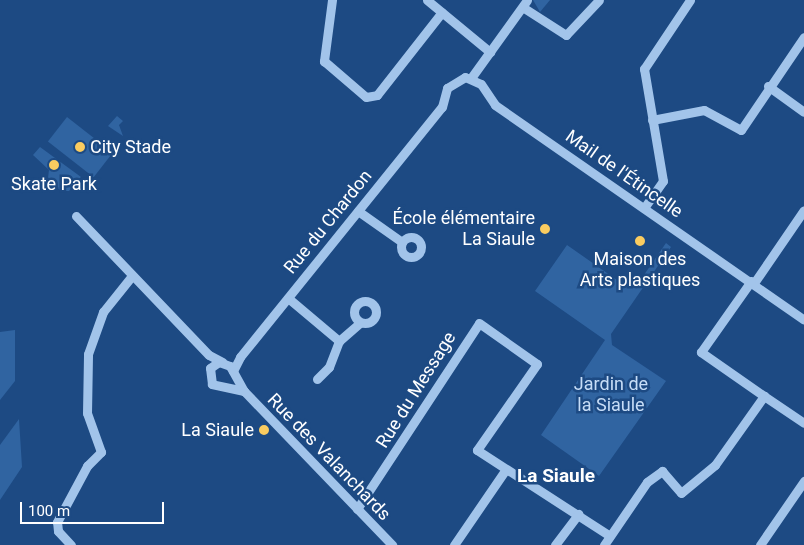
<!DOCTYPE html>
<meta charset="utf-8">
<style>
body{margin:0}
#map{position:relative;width:804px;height:545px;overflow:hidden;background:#1d4a83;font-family:Roboto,sans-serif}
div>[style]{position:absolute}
.green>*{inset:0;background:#3064a1;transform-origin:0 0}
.minor>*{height:9px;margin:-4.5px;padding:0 4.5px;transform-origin:4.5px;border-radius:4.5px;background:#a2c4ea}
.minor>.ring{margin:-4.5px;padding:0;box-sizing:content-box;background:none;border:9px solid #a2c4ea;border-radius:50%}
.dots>*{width:14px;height:14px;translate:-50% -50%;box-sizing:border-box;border:2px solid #1d4a83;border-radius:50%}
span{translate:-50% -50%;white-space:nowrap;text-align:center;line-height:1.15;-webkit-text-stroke:5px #1d4a83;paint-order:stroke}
.poi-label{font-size:18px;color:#fff}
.left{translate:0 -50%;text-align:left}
.right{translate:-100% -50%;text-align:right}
.street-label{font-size:18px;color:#fff}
.park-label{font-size:18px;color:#c7ddf7}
.neighbourhood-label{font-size:19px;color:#fff;font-weight:700}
.scale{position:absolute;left:20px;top:502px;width:144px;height:22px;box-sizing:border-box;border:2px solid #fff;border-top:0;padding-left:6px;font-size:15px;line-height:18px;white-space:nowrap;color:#fff;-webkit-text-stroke:4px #1d4a83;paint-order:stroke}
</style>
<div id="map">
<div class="green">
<div style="clip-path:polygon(533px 0,550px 0,540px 12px)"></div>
<div style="clip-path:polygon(117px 116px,123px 121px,119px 125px,123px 136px,108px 126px)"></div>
<div style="left:67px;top:117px;width:58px;height:31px;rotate:38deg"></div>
<div style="clip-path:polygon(40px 147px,81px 177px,69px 191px,61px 191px,48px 178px,49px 170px,33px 155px)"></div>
<div style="clip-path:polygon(666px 243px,671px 247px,611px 334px,612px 345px,666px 381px,599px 476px,541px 435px,605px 340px,535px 291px,567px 245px,627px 287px,637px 285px)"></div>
<div style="clip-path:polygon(15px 330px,15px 381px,0 400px,0 332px)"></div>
<div style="clip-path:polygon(19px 419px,22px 467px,0 500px,0 445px)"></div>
</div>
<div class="minor">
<div style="left:332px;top:0;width:62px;rotate:97.5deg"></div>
<div style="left:324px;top:61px;width:55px;rotate:40.6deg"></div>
<div style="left:366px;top:97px;width:11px;rotate:-10deg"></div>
<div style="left:377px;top:95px;width:105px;rotate:-51.9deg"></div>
<div style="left:427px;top:0;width:82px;rotate:39.5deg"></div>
<div style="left:524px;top:8px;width:50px;rotate:32.7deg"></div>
<div style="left:566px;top:35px;width:48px;rotate:-46.7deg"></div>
<div style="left:471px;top:78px;width:96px;rotate:-54.3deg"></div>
<div style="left:768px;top:86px;width:44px;rotate:35.8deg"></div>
<div style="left:652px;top:120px;width:53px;rotate:-10.9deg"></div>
<div style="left:704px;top:110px;width:42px;rotate:28.4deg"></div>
<div style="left:741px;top:130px;width:112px;rotate:-55.9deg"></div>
<div style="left:644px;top:208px;width:33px;rotate:-55deg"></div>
<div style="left:663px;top:181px;width:114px;rotate:-99.6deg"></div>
<div style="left:644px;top:69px;width:83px;rotate:-56.3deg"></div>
<div style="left:358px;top:211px;width:54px;rotate:35.2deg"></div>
<div style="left:76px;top:216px;width:192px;rotate:46.3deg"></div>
<div style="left:209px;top:355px;width:15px;rotate:28deg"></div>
<div class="ring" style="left:401px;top:237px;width:11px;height:11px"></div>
<div style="left:754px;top:283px;width:88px;rotate:-55.6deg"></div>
<div style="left:288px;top:298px;width:67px;rotate:40.1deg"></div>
<div style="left:339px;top:341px;width:28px;rotate:111deg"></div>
<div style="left:329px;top:367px;width:17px;rotate:135deg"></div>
<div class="ring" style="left:354px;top:301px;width:13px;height:13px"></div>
<div style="left:339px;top:341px;width:28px;rotate:-41deg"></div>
<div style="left:233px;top:371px;width:16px;rotate:-63deg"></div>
<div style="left:240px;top:357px;width:321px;rotate:-51.1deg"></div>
<div style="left:442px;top:107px;width:20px;rotate:-75deg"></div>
<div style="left:447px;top:88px;width:21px;rotate:-31deg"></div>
<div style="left:465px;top:77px;width:17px;rotate:24deg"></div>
<div style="left:481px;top:84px;width:25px;rotate:56deg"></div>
<div style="left:495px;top:105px;width:376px;rotate:34.8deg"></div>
<div style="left:244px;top:391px;width:33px;rotate:-168deg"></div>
<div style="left:212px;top:384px;width:16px;rotate:-97deg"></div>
<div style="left:210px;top:368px;width:11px;rotate:-34deg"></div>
<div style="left:219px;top:362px;width:12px;rotate:20deg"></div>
<div style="left:230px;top:366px;width:29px;rotate:61deg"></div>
<div style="left:244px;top:391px;width:214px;rotate:46.1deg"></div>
<div style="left:764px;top:396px;width:48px;rotate:34deg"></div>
<div style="left:357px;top:509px;width:222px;rotate:-56.7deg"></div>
<div style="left:479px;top:323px;width:71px;rotate:35.3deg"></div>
<div style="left:537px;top:364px;width:105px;rotate:124.9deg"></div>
<div style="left:477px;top:450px;width:158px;rotate:32.9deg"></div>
<div style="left:71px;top:545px;width:19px;rotate:-133deg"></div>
<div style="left:58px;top:531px;width:9px;rotate:-96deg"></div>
<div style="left:57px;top:522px;width:64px;rotate:-61.8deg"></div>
<div style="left:87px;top:466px;width:20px;rotate:-45deg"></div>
<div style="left:101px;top:452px;width:41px;rotate:-109.7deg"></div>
<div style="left:87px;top:413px;width:59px;rotate:-89deg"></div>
<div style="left:88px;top:354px;width:45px;rotate:-70.3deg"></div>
<div style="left:103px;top:312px;width:45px;rotate:-51.3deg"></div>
<div style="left:454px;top:545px;width:92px;rotate:-55.6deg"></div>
<div style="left:555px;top:545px;width:39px;rotate:-53deg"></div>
<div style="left:604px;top:545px;width:76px;rotate:-55.7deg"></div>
<div style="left:647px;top:482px;width:19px;rotate:-36deg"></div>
<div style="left:662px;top:471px;width:29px;rotate:49deg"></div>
<div style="left:681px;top:493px;width:44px;rotate:-39.5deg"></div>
<div style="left:715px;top:465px;width:85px;rotate:-54.6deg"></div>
<div style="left:764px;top:396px;width:77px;rotate:-145.1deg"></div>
<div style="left:701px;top:352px;width:87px;rotate:-54.8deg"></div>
<div style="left:760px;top:545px;width:78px;rotate:-55.5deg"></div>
</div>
<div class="dots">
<div style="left:80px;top:147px;background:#facc60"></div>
<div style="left:54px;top:165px;background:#facc60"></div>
<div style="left:545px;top:229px;background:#facc60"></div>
<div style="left:640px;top:241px;background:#facc60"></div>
<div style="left:264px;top:430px;background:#facc60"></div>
</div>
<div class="poi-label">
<span class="left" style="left:90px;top:147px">City Stade</span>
<span style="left:54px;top:184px">Skate Park</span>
<span class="right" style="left:535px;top:229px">École élémentaire<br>La Siaule</span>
<span style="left:640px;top:270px">Maison des<br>Arts plastiques</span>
<span class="right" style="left:254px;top:430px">La Siaule</span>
</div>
<div class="street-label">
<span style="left:624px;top:174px;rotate:35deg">Mail de l'Étincelle</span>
<span style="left:328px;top:222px;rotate:-51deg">Rue du Chardon</span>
<span style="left:416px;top:390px;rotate:-58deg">Rue du Message</span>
<span style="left:329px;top:457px;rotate:46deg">Rue des Valanchards</span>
</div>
<div class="park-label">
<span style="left:611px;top:395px">Jardin de<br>la Siaule</span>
</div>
<div class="neighbourhood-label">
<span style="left:556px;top:476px">La Siaule</span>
</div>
<div class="scale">100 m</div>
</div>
